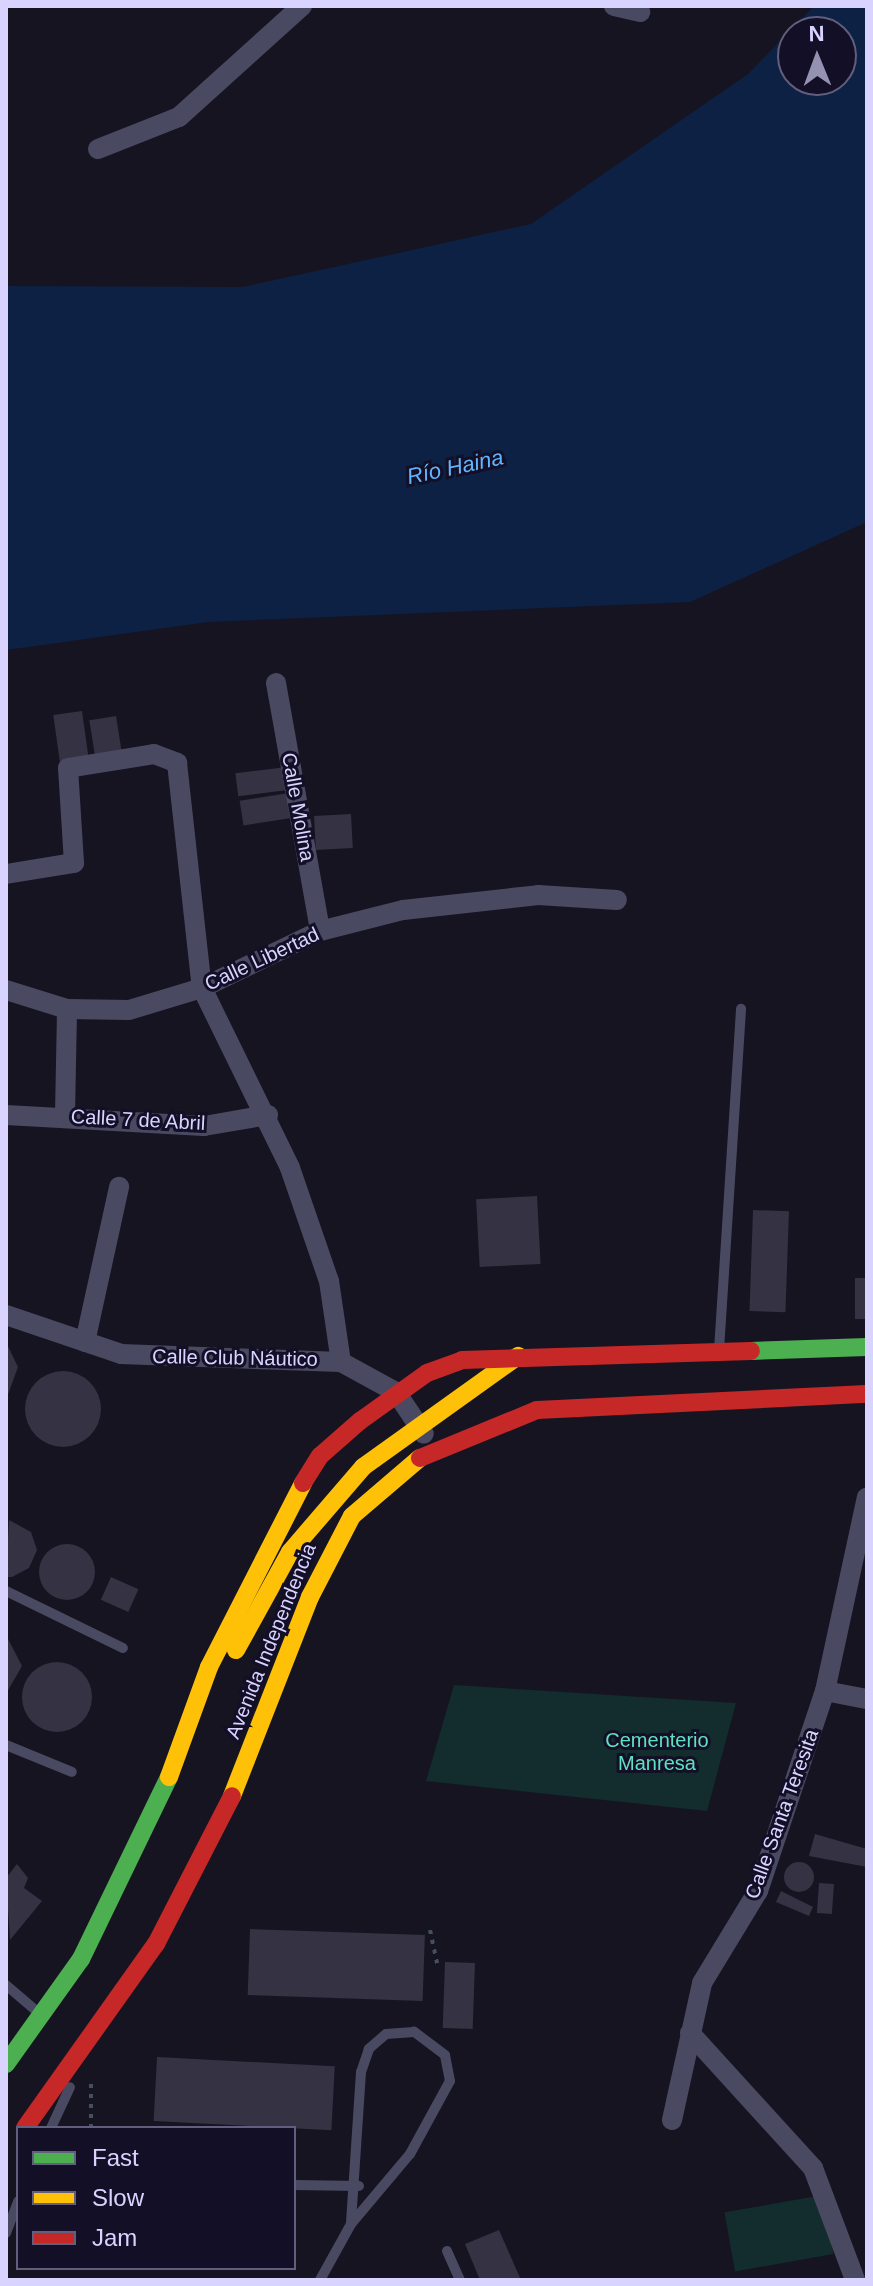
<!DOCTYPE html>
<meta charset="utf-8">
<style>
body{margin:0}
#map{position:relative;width:873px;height:2286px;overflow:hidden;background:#161421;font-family:Arial,sans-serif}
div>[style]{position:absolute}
.green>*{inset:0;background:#132c2d;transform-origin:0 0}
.water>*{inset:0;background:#0d2144}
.building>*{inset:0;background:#343243;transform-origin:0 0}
.round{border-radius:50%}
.path>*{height:4px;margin-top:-2px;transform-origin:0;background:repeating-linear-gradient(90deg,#44505f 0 4px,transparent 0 10px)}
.lane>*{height:10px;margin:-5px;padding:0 5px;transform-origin:5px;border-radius:5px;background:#4a4962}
.street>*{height:20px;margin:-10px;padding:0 10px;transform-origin:10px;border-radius:10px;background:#4a4962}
.fast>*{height:18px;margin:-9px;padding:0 9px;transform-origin:9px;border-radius:9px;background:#4caf50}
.slow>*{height:18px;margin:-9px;padding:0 9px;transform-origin:9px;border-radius:9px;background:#ffc107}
.jam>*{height:18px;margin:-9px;padding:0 9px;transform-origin:9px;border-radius:9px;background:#c62828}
span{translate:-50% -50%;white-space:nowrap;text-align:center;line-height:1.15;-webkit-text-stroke:6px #130f26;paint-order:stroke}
.street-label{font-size:20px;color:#d9d4ff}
.park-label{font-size:20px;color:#5fe0c0}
.water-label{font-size:22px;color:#62b6ff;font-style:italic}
.frame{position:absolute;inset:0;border:8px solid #d9d4ff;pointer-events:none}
.legend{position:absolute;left:16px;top:2126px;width:280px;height:144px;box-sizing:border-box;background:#130f26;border:2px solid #625e7d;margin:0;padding:10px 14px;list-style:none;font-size:24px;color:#d9d4ff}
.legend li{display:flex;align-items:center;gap:16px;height:40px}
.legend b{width:40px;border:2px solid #625e7d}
.north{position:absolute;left:777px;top:16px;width:80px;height:80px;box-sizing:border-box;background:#130f26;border:2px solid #625e7d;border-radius:50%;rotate:359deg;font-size:22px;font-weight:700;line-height:32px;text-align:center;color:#d9d4ff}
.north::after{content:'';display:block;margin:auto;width:28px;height:36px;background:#9591b1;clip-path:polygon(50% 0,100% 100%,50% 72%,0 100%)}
</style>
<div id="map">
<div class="green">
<div style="clip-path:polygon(454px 1685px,736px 1703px,707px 1811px,426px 1781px)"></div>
<div style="left:823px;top:2195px;width:60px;height:100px;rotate:80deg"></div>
</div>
<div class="water">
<div style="clip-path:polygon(evenodd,814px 6px,867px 6px,867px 522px,690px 602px,208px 622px,6px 650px,6px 286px,243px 287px,531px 224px,748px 74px,814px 6px,793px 32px,841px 32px,841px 80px,793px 80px,793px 32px)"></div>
</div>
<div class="building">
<div style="left:82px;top:711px;width:48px;height:29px;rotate:82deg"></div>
<div style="left:116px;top:716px;width:38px;height:27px;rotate:81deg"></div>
<div style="left:287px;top:767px;width:23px;height:52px;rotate:83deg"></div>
<div style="left:289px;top:793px;width:25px;height:50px;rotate:81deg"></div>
<div style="left:351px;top:814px;width:34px;height:37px;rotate:87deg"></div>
<div style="left:537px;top:1196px;width:68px;height:61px;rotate:87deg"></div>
<div style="left:753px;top:1210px;width:36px;height:101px;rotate:2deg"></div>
<div style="left:855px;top:1278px;width:12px;height:41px"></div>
<div style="clip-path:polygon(6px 1342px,18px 1367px,6px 1400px)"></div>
<div class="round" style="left:25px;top:1371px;width:76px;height:76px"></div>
<div style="clip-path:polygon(9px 1520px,31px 1532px,37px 1550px,29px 1568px,12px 1577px,6px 1577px)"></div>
<div class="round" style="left:39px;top:1544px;width:56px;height:56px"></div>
<div style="left:111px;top:1577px;width:30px;height:25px;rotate:24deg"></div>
<div style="clip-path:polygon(6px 1635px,22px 1666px,6px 1694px)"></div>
<div class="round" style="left:22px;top:1662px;width:70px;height:70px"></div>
<div style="clip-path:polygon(815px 1834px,867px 1849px,867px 1867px,809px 1856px)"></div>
<div class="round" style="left:784px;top:1862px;width:30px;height:30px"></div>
<div style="clip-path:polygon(17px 1864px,28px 1878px,24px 1888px,42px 1901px,10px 1940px,6px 1878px)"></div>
<div style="left:819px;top:1883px;width:15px;height:30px;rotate:4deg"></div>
<div style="clip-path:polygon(781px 1891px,813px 1907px,809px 1916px,776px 1902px)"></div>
<div style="left:250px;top:1929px;width:175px;height:66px;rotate:2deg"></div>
<div style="left:445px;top:1962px;width:30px;height:66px;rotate:2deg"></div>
<div style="left:157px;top:2057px;width:178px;height:64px;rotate:3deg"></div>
<div style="clip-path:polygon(499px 2230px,521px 2280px,480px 2280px,465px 2244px)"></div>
</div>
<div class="path">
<div style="left:430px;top:1930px;width:39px;rotate:78deg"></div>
<div style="left:91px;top:2128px;width:46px;rotate:-90deg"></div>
</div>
<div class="lane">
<div style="left:719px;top:1350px;width:342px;rotate:-86.3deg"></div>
<div style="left:6px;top:1591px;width:130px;rotate:26deg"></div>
<div style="left:6px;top:1745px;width:71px;rotate:22.2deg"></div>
<div style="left:6px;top:1985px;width:45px;rotate:40.5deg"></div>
<div style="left:51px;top:2128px;width:45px;rotate:-65.1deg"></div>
<div style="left:294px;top:2185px;width:65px;rotate:0.9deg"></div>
<div style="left:6px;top:2233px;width:34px;rotate:-69deg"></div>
<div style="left:447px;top:2251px;width:32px;rotate:66deg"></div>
<div style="left:320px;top:2280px;width:64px;rotate:-61deg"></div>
<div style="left:351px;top:2224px;width:92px;rotate:-49.9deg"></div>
<div style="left:410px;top:2154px;width:83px;rotate:-61.3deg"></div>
<div style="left:450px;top:2081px;width:26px;rotate:-101deg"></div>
<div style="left:445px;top:2055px;width:39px;rotate:-143deg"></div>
<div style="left:414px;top:2032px;width:28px;rotate:176deg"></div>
<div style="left:386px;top:2034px;width:23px;rotate:139deg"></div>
<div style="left:369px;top:2049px;width:24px;rotate:109deg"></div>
<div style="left:361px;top:2072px;width:152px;rotate:93.8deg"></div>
</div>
<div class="street">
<div style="left:614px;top:6px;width:27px;rotate:13deg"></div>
<div style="left:98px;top:149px;width:87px;rotate:-21.6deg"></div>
<div style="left:179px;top:117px;width:166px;rotate:-42.1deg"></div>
<div style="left:276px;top:683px;width:252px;rotate:79.9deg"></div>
<div style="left:6px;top:874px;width:69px;rotate:-9.2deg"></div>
<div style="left:74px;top:863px;width:95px;rotate:-93.6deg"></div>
<div style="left:68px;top:768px;width:87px;rotate:-9.2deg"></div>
<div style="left:154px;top:754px;width:25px;rotate:21deg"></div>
<div style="left:177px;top:763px;width:226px;rotate:83.7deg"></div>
<div style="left:202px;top:988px;width:200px;rotate:63.9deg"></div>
<div style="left:290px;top:1168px;width:120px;rotate:71deg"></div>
<div style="left:329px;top:1281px;width:82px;rotate:81.6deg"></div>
<div style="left:6px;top:990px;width:64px;rotate:17.3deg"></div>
<div style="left:67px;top:1009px;width:62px;rotate:0.9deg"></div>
<div style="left:129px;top:1010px;width:76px;rotate:-16.8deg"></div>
<div style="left:202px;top:988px;width:131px;rotate:-25.8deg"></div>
<div style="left:320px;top:931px;width:86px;rotate:-14.2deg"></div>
<div style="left:403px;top:910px;width:136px;rotate:-6.3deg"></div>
<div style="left:538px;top:895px;width:79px;rotate:3.6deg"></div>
<div style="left:6px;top:1115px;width:198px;rotate:3.2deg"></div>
<div style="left:204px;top:1126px;width:65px;rotate:-9.8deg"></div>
<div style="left:65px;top:1115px;width:106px;rotate:-88.9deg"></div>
<div style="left:6px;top:1315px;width:121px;rotate:18.7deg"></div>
<div style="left:121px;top:1354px;width:220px;rotate:2.1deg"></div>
<div style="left:341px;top:1362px;width:63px;rotate:28.6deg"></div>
<div style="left:396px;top:1392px;width:50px;rotate:56.3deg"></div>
<div style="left:85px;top:1342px;width:159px;rotate:-77.6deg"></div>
<div style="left:825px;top:1691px;width:43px;rotate:10.8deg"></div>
<div style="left:690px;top:2033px;width:183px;rotate:47.7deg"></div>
<div style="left:813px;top:2168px;width:120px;rotate:69.4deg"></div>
<div style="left:672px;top:2120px;width:140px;rotate:-77.6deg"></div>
<div style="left:702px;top:1983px;width:108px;rotate:-58.7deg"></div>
<div style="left:758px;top:1891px;width:211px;rotate:-71.5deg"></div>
<div style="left:825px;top:1691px;width:198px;rotate:-77.8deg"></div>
</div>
<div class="fast">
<div style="left:751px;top:1351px;width:116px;rotate:-2deg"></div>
<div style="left:6px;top:2064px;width:129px;rotate:-54.5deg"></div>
<div style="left:81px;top:1959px;width:202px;rotate:-64.2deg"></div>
</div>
<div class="slow">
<div style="left:236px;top:1650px;width:112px;rotate:-61.1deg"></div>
<div style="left:290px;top:1552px;width:112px;rotate:-49.3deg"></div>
<div style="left:363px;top:1467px;width:191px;rotate:-35.6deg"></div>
<div style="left:169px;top:1777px;width:117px;rotate:-70deg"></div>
<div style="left:209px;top:1667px;width:207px;rotate:-62.9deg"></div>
<div style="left:232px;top:1796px;width:214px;rotate:-68.6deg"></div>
<div style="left:310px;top:1597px;width:91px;rotate:-62.6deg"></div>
<div style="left:352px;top:1516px;width:89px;rotate:-40.5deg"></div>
</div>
<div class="jam">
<div style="left:420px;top:1458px;width:126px;rotate:-22.3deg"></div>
<div style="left:537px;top:1410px;width:330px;rotate:-2.8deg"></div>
<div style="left:303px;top:1483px;width:32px;rotate:-58deg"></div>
<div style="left:320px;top:1456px;width:53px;rotate:-41.2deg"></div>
<div style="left:360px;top:1421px;width:82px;rotate:-35.6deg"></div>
<div style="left:427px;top:1373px;width:37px;rotate:-20deg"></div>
<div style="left:462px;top:1360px;width:289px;rotate:-1.8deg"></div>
<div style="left:25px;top:2128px;width:226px;rotate:-54.6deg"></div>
<div style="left:156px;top:1944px;width:166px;rotate:-62.8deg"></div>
</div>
<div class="street-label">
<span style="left:298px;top:807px;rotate:80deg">Calle Molina</span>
<span style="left:262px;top:959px;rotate:-25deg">Calle Libertad</span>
<span style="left:138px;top:1120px;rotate:3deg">Calle 7 de Abril</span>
<span style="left:235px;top:1358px;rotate:1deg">Calle Club Náutico</span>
<span style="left:271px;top:1641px;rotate:-68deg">Avenida Independencia</span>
<span style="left:782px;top:1814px;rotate:-70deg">Calle Santa Teresita</span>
</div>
<div class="park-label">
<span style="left:657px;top:1752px">Cementerio<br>Manresa</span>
</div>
<div class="water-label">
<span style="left:455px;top:467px;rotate:-12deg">Río Haina</span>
</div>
<div class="frame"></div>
<ul class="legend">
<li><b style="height:10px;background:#4caf50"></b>Fast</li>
<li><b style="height:10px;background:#ffc107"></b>Slow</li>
<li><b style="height:10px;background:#c62828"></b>Jam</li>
</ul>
<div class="north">N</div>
</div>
